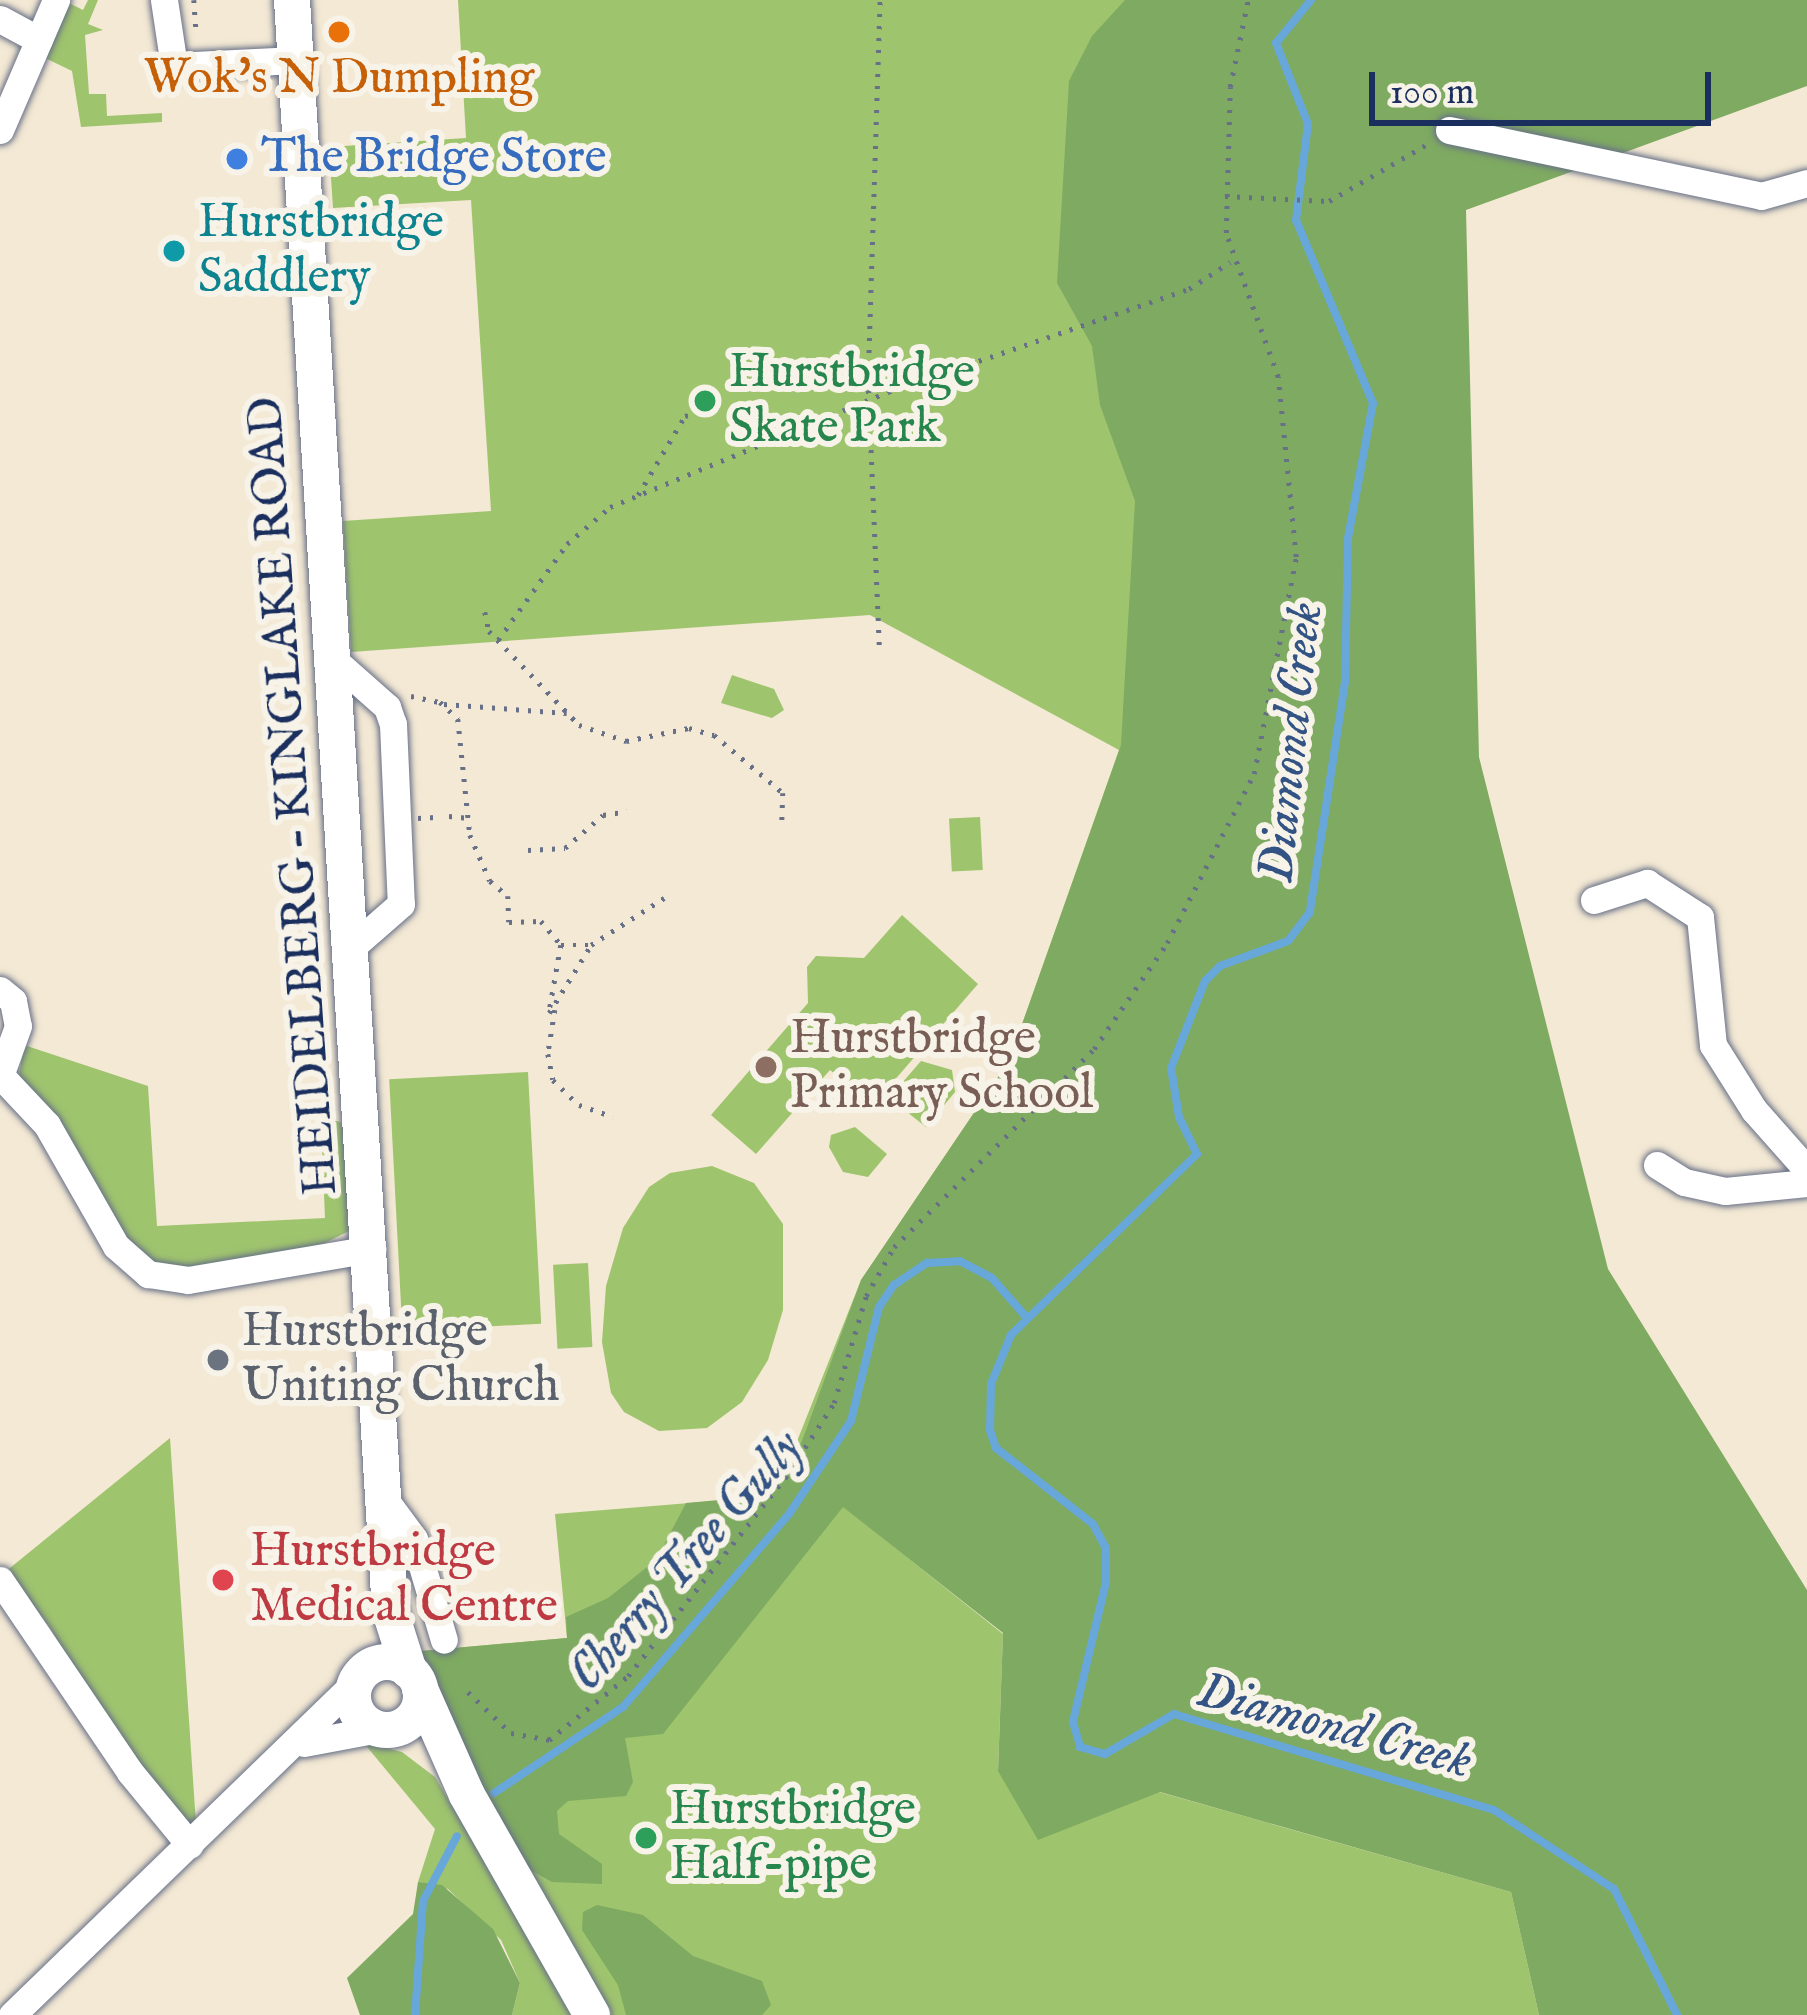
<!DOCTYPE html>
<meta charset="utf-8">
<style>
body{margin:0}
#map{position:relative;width:1807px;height:2015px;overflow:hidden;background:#f4e9d4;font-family:"IM FELL English",serif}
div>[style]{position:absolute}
.green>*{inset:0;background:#9fc46e;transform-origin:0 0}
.forest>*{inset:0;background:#7faa61}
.stream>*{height:8px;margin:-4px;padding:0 4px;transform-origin:4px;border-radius:4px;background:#68a7da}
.path>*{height:4.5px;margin-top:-2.25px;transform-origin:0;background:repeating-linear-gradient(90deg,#677087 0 3px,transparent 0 12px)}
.roads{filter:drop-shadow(0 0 3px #677087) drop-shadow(0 0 3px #677087)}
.minor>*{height:27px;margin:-13.5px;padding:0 13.5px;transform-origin:13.5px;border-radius:13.5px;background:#fff}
.major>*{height:36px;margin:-18px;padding:0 18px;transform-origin:18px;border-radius:18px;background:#fff}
.major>.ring{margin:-18px;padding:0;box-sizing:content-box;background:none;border:36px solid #fff;border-radius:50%}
.dots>*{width:33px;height:33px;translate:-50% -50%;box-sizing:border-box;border:6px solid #f7f3e8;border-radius:50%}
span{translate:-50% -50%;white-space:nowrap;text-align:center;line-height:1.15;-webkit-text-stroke:12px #f7f3e8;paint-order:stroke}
.food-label{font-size:48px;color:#c56008}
.shop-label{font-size:48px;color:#366cbe}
.left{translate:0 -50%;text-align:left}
.culture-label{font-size:48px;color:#0d838f}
.leisure-label{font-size:48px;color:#27864d}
.street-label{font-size:48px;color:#1b2f5e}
.education-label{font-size:48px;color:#785e54}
.worship-label{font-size:48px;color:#5b616d}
.health-label{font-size:48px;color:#be3a42}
.water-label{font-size:51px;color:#325383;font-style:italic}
.scale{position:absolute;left:1369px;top:72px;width:342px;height:54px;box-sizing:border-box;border:6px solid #1b2f5e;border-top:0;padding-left:15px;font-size:36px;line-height:42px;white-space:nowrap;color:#1b2f5e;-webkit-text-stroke:9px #f7f3e8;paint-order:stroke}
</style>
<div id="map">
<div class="green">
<div style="clip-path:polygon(88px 0,98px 0,88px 24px,103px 30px,85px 35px,89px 94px,106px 94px,107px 116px,162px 113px,162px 122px,81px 127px,72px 71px,43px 57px,67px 2px,83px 10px)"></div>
<div style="clip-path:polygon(458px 0,1311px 0,1355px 346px,844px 1507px,1003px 1634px,998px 1770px,1159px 1792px,1511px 1892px,1539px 2015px,609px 2015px,410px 1652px,567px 1638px,555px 1514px,763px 1497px,786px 1469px,861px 1280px,1009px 1061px,1119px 750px,870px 615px,351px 652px,343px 521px,491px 511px,471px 200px,333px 208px,329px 147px,466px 138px)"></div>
<div style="clip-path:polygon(732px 675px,774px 689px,784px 710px,772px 718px,721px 703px)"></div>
<div style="left:980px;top:817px;width:53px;height:31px;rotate:87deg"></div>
<div style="clip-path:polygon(902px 915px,978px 984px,872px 1106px,830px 1070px,756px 1154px,711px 1115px,808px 1003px,807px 967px,816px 956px,864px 958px)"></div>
<div style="clip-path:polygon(24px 1045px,148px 1086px,157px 1226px,325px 1218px,321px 1122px,337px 1121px,344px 1124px,351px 1230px,311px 1250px,198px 1268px,170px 1269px,135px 1252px,19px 1076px)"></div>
<div style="clip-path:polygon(921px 1061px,952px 1070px,955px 1092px,926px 1127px,889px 1098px)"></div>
<div style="left:528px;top:1072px;width:252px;height:139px;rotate:87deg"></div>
<div style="clip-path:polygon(855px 1127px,887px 1154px,868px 1177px,843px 1172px,829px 1147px,831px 1135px)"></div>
<div style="clip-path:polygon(712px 1166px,754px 1183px,783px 1224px,783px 1310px,768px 1360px,742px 1402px,707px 1428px,659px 1431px,624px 1412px,611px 1393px,602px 1342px,606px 1286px,623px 1228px,649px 1187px,670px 1173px)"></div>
<div style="left:588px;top:1263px;width:84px;height:35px;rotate:87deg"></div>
<div style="clip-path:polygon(170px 1438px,196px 1824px,190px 1826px,114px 1735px,49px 1626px,5px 1572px)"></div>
<div style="clip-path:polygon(363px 1742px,402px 1752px,435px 1777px,575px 2015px,512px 2015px,520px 1983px,501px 1940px,448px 1889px,418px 1882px,435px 1829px)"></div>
</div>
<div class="forest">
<div style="clip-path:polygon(1125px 0,1807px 0,1807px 86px,1466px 210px,1479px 757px,1608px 1269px,1807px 1590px,1807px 2015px,1539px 2015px,1511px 1892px,1160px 1792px,1038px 1840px,998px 1771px,1003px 1633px,843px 1507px,663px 1734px,625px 1738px,633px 1782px,626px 1796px,568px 1801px,557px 1811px,559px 1834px,602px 1864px,602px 1884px,552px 1882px,527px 1868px,410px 1652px,567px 1638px,566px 1617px,608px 1598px,656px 1560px,686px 1503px,763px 1496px,802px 1441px,861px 1280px,1009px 1061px,1121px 745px,1135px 501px,1100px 405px,1092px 346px,1057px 283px,1069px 81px,1092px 36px)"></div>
<div style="clip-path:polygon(418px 1882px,442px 1885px,493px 1929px,520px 1983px,512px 2015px,360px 2015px,347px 1978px,413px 1914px)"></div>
<div style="clip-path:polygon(597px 1905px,643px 1915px,693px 1956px,762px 1981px,771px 2005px,762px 2015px,626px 2015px,618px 1985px,582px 1930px,583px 1912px)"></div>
</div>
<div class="stream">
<div style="left:1311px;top:0;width:55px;rotate:129.1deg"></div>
<div style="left:1276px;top:43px;width:87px;rotate:68.4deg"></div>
<div style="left:1308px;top:124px;width:97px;rotate:97.1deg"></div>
<div style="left:1296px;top:220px;width:199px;rotate:67.2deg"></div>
<div style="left:1373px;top:403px;width:137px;rotate:100.5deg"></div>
<div style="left:1348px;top:538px;width:144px;rotate:91.2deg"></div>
<div style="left:1345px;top:682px;width:233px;rotate:98.7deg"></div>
<div style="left:1310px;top:912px;width:36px;rotate:127deg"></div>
<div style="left:1288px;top:941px;width:72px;rotate:159.8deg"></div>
<div style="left:1220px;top:966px;width:21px;rotate:135deg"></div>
<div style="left:1205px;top:981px;width:93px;rotate:111.3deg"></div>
<div style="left:1171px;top:1068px;width:50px;rotate:80.7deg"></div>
<div style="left:1179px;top:1117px;width:41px;rotate:64.1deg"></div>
<div style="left:1197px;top:1154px;width:260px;rotate:135.8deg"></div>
<div style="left:1011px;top:1335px;width:53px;rotate:112.2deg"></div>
<div style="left:991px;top:1384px;width:46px;rotate:91.2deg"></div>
<div style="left:990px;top:1430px;width:19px;rotate:72deg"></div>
<div style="left:996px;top:1448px;width:123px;rotate:38.1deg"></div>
<div style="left:1093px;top:1524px;width:27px;rotate:62deg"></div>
<div style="left:1106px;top:1548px;width:34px;rotate:90deg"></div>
<div style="left:1106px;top:1582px;width:144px;rotate:103.3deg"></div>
<div style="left:1073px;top:1722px;width:26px;rotate:74deg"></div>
<div style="left:1080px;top:1747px;width:26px;rotate:16deg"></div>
<div style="left:1105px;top:1754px;width:80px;rotate:-30.1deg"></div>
<div style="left:1174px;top:1714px;width:334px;rotate:16.7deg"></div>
<div style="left:1494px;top:1810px;width:144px;rotate:33.4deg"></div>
<div style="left:1614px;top:1889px;width:141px;rotate:63.4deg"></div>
<div style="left:494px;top:1793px;width:155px;rotate:-33.7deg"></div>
<div style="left:623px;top:1707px;width:255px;rotate:-49.3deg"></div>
<div style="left:789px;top:1514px;width:112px;rotate:-56.3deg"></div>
<div style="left:851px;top:1421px;width:117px;rotate:-76.2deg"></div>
<div style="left:879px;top:1307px;width:27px;rotate:-56deg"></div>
<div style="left:894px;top:1285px;width:40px;rotate:-34deg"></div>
<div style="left:927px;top:1263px;width:33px;rotate:-3deg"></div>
<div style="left:960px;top:1261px;width:36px;rotate:28deg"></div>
<div style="left:992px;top:1278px;width:53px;rotate:48.8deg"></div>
<div style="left:415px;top:2015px;width:114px;rotate:-86deg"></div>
<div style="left:423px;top:1901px;width:73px;rotate:-62.4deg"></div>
</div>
<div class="path">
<div style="left:194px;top:0;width:29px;rotate:86deg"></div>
<div style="left:1225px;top:196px;width:104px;rotate:2.8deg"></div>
<div style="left:1329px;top:201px;width:116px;rotate:-30.1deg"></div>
<div style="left:638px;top:495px;width:92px;rotate:-59.3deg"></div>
<div style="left:685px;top:416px;width:33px;rotate:-16deg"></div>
<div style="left:717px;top:407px;width:76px;rotate:20.8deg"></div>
<div style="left:485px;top:612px;width:19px;rotate:78deg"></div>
<div style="left:489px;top:631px;width:130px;rotate:46.2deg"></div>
<div style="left:579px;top:725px;width:50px;rotate:18.8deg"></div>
<div style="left:626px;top:741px;width:64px;rotate:-11.7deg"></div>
<div style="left:689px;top:728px;width:26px;rotate:16deg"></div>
<div style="left:714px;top:735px;width:90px;rotate:40deg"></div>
<div style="left:783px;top:793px;width:29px;rotate:92deg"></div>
<div style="left:498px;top:640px;width:118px;rotate:-54.3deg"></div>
<div style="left:567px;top:544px;width:57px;rotate:-40.7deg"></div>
<div style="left:610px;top:507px;width:301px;rotate:-22.5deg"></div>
<div style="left:888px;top:392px;width:318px;rotate:-18.9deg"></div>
<div style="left:1189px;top:289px;width:49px;rotate:-33.4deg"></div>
<div style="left:879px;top:645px;width:268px;rotate:-92.4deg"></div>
<div style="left:868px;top:377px;width:377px;rotate:-88.2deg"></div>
<div style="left:411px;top:696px;width:30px;rotate:12deg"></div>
<div style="left:440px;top:702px;width:25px;rotate:43deg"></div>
<div style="left:458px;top:719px;width:117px;rotate:84.1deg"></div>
<div style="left:470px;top:835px;width:50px;rotate:66.5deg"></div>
<div style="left:490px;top:881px;width:23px;rotate:40deg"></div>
<div style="left:508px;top:896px;width:26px;rotate:88deg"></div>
<div style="left:509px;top:922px;width:32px;rotate:-2deg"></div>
<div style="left:541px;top:921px;width:31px;rotate:50deg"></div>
<div style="left:561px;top:945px;width:69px;rotate:100deg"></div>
<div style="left:549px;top:1013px;width:80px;rotate:-58.3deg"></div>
<div style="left:591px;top:945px;width:87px;rotate:-32.8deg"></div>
<div style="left:444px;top:704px;width:123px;rotate:4.2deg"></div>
<div style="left:449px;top:816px;width:20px;rotate:6deg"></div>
<div style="left:418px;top:818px;width:18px;rotate:-3deg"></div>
<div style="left:528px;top:850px;width:37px;rotate:-3deg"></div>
<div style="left:565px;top:848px;width:50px;rotate:-41deg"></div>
<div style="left:603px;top:815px;width:24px;rotate:-9deg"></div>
<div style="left:561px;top:945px;width:30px"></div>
<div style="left:555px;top:1010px;width:45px;rotate:99deg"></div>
<div style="left:548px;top:1054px;width:26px;rotate:79deg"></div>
<div style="left:553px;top:1080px;width:36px;rotate:44deg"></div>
<div style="left:579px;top:1105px;width:36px;rotate:19deg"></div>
<div style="left:468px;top:1692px;width:59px;rotate:43.6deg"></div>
<div style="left:511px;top:1733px;width:39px;rotate:10deg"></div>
<div style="left:549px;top:1740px;width:102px;rotate:-39deg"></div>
<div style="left:628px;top:1676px;width:253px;rotate:-51.6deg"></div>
<div style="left:785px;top:1478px;width:90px;rotate:-56.8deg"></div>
<div style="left:834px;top:1403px;width:112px;rotate:-73.3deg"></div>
<div style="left:866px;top:1296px;width:56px;rotate:-60.3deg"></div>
<div style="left:894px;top:1247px;width:281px;rotate:-44.7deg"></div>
<div style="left:1094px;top:1049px;width:129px;rotate:-55.4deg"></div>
<div style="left:1167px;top:943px;width:190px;rotate:-62.8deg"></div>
<div style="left:1254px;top:774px;width:221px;rotate:-79deg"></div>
<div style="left:1296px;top:557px;width:181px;rotate:-95.7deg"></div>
<div style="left:1278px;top:377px;width:153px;rotate:-109.9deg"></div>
<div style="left:1226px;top:233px;width:146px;rotate:-88.4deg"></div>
<div style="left:1230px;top:87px;width:89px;rotate:-78.3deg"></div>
</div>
<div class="roads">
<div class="minor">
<div style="left:164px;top:0;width:67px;rotate:81.4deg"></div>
<div style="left:174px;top:66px;width:122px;rotate:-2.8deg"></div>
<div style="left:0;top:19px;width:44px;rotate:28.3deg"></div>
<div style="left:0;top:130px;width:142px;rotate:-66.7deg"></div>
<div style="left:1449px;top:130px;width:319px;rotate:11.9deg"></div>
<div style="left:1761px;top:196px;width:48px;rotate:-15.8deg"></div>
<div style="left:334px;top:660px;width:71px;rotate:41.6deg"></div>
<div style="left:387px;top:707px;width:18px;rotate:71deg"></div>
<div style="left:393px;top:724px;width:180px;rotate:87.5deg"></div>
<div style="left:401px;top:904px;width:64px;rotate:138.8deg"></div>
<div style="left:1594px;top:900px;width:56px;rotate:-17.8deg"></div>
<div style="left:1647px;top:883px;width:63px;rotate:32.7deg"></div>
<div style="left:1700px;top:917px;width:129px;rotate:84.2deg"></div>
<div style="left:1713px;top:1045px;width:77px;rotate:57.8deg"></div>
<div style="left:1754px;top:1110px;width:80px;rotate:48.5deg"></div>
<div style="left:0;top:990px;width:17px;rotate:40deg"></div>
<div style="left:13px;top:1001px;width:25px;rotate:79deg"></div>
<div style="left:18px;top:1026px;width:53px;rotate:109.8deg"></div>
<div style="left:1px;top:1076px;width:67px;rotate:46.8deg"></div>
<div style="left:47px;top:1125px;width:139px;rotate:60.3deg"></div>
<div style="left:116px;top:1246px;width:43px;rotate:41.2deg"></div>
<div style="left:148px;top:1274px;width:40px;rotate:8.5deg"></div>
<div style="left:188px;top:1280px;width:187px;rotate:-9.6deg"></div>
<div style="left:1657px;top:1165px;width:32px;rotate:32deg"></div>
<div style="left:1684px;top:1182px;width:42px;rotate:12.4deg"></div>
<div style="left:1725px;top:1191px;width:82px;rotate:-5.6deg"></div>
<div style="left:389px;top:1505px;width:42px;rotate:53.7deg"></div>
<div style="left:414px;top:1539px;width:105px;rotate:73.5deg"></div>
<div style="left:0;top:1580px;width:232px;rotate:55.9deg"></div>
<div style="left:130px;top:1772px;width:94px;rotate:50.6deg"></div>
<div style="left:304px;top:1743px;width:76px;rotate:-10.6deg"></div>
<div style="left:12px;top:2015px;width:479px;rotate:-44.1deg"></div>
</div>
<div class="major">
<div style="left:292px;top:0;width:1614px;rotate:86.52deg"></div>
<div style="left:390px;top:1611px;width:63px;rotate:72.4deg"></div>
<div class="ring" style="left:353px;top:1662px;width:32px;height:32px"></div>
<div style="left:420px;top:1689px;width:116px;rotate:66.1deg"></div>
<div style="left:467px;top:1795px;width:253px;rotate:60.4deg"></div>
</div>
</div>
<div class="dots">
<div style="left:339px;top:32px;background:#e8710a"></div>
<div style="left:237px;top:159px;background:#3f7fe0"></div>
<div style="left:174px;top:251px;background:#0f9aa8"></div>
<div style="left:705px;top:401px;background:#2e9e5b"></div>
<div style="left:766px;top:1067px;background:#8d6e63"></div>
<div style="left:218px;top:1360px;background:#6b7280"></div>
<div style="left:223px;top:1580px;background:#e0444e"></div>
<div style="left:646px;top:1838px;background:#2e9e5b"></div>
</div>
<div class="food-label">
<span style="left:339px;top:80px">Wok's N Dumpling</span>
</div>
<div class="shop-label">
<span class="left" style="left:261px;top:159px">The Bridge Store</span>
</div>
<div class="culture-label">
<span class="left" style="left:198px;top:251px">Hurstbridge<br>Saddlery</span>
</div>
<div class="leisure-label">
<span class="left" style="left:729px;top:401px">Hurstbridge<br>Skate Park</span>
<span class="left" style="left:670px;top:1838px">Hurstbridge<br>Half-pipe</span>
</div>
<div class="street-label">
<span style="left:295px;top:796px;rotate:-94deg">HEIDELBERG – KINGLAKE ROAD</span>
</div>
<div class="education-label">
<span class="left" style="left:790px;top:1067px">Hurstbridge<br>Primary School</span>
</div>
<div class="worship-label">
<span class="left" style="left:242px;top:1360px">Hurstbridge<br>Uniting Church</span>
</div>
<div class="health-label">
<span class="left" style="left:250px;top:1580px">Hurstbridge<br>Medical Centre</span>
</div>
<div class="water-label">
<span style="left:1293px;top:743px;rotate:-84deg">Diamond Creek</span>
<span style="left:687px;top:1562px;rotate:-49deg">Cherry Tree Gully</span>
<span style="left:1334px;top:1728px;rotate:15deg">Diamond Creek</span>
</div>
<div class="scale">100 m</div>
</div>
